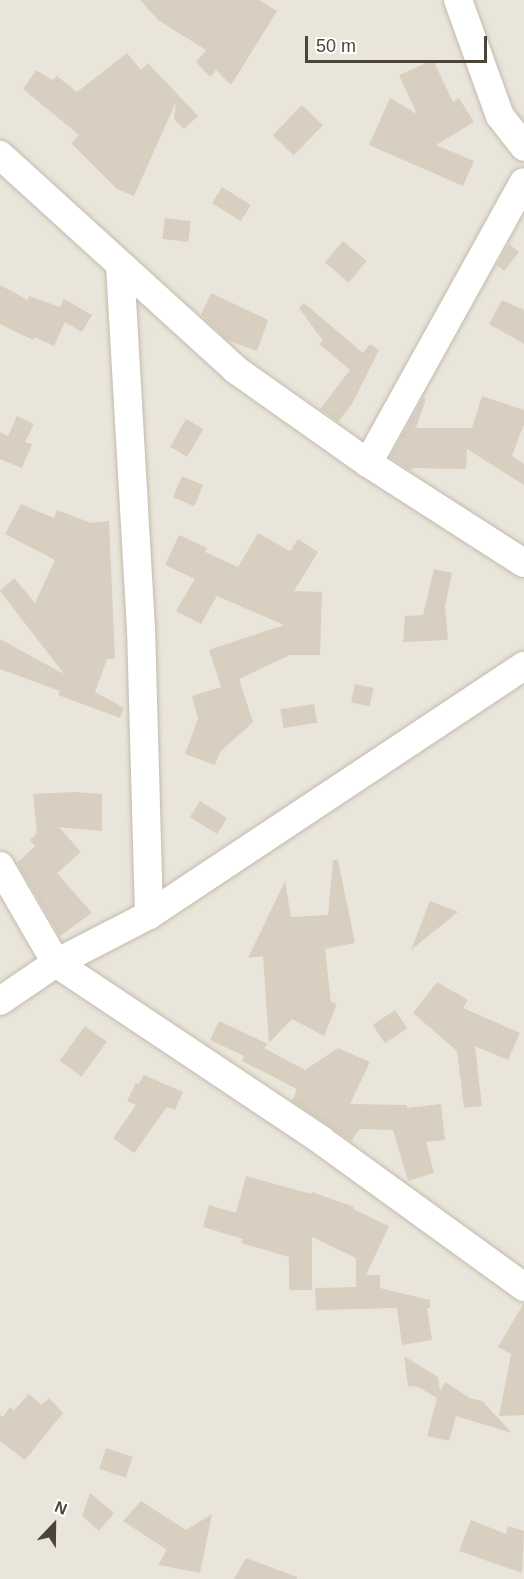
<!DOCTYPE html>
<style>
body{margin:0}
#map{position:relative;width:524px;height:1579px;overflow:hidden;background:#f6f3ec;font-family:Arial,sans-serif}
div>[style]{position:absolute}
.residential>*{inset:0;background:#eae5da;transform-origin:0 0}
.building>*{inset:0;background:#d8cfc1;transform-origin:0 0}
.roads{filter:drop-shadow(0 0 2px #c2bbae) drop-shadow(0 0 2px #c2bbae)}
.street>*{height:28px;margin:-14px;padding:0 14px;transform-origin:14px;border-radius:14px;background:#fff}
span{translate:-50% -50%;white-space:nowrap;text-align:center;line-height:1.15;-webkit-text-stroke:6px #fff;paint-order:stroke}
.north{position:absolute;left:24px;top:1495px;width:60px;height:60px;-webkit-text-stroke:4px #fff;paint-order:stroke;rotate:22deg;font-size:16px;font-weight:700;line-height:24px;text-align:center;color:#4b4439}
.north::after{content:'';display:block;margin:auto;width:21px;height:27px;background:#4b4439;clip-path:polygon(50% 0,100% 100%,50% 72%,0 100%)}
.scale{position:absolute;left:305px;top:36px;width:182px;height:27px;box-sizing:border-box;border:3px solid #4b4439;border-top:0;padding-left:8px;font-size:18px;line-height:21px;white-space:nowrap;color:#4b4439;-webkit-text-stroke:4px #fff;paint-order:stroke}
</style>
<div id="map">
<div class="residential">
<div style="left:0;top:0;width:524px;height:1579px"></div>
</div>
<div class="building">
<div style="clip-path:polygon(140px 0,259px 0,277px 11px,231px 85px,216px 70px,210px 77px,196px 62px,206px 50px,158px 20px)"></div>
<div style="clip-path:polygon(127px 53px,141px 70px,148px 63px,198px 116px,184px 129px,174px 119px,176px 102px,134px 196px,117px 189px,71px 143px,79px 135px,23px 89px,36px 70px,53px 80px,57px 76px,77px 92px)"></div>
<div style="clip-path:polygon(433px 60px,453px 102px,459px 98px,474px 122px,436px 145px,474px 161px,463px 186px,369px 145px,390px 98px,417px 114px,399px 75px)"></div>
<div style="left:302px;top:105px;width:29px;height:42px;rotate:44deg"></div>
<div style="left:222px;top:187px;width:34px;height:19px;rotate:32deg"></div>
<div style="left:165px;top:218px;width:26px;height:21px;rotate:7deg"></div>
<div style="left:343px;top:241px;width:31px;height:28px;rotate:40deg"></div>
<div style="clip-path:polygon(509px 244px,519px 252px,504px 271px,497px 265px)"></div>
<div style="clip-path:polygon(0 285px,28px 300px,29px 296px,60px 307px,64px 299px,92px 315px,82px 332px,65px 322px,54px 346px,34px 337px,33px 340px,0 324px)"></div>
<div style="clip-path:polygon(211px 293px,268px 320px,257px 351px,227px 340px,201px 315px)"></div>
<div style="clip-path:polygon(502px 300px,524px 310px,524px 344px,489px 324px)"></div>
<div style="clip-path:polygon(304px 303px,363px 353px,370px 344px,379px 350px,352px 404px,338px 422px,320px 409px,350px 370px,319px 344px,323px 341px,299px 308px)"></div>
<div style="clip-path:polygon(482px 396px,524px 410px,524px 424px,512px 456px,524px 464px,524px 485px,467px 449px,466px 469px,412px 468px,411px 471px,390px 457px,423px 398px,426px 399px,416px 428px,472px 428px)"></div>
<div style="clip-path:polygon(17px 416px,34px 424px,25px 442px,32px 444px,22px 468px,0 459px,0 432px,8px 436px)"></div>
<div style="left:186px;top:419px;width:20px;height:32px;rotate:30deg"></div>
<div style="left:182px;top:476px;width:23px;height:23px;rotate:23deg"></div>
<div style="clip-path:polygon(21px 504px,54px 518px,57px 510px,91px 523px,109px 521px,115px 659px,107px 659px,95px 692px,124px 708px,120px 718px,58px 695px,60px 691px,0 669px,0 639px,64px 674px,0 591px,14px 578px,35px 603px,55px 560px,5px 534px)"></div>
<div style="clip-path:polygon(258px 533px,290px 551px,298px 539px,318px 552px,294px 591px,322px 592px,320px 655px,290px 655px,239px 679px,253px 722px,220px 752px,215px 765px,185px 754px,198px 719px,192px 696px,221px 687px,209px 650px,284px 625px,217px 596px,201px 624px,176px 611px,195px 579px,165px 565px,179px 535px,207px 548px,205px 552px,238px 567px)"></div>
<div style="clip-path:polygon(434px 569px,452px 573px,445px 606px,448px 640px,403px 642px,405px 616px,423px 615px)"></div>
<div style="left:355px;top:684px;width:19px;height:19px;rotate:12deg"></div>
<div style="left:314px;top:704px;width:19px;height:34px;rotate:81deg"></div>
<div style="clip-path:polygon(74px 792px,102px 794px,102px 831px,59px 827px,81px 852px,57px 873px,92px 913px,60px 936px,17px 863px,35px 846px,30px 840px,37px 833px,33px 794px)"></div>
<div style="left:200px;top:801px;width:32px;height:19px;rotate:32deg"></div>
<div style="clip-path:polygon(333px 860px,338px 860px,355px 943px,325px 949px,331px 1002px,337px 1004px,324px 1036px,292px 1019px,269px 1043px,263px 956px,248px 958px,285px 881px,291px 917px,328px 915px)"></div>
<div style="clip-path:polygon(430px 901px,458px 912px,411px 950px)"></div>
<div style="clip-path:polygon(437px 982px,468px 1000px,463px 1008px,520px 1033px,508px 1060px,475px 1046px,482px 1106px,464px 1108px,457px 1051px,413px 1013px)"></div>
<div style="left:395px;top:1010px;width:22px;height:27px;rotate:56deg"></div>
<div style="clip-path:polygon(219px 1021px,268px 1044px,264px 1048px,305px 1070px,338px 1048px,370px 1062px,350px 1104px,407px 1105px,407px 1108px,441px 1104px,445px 1140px,426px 1142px,434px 1173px,408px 1181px,393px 1130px,360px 1129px,351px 1141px,292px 1101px,297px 1089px,242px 1061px,244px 1056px,210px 1040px)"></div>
<div style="left:85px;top:1026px;width:27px;height:43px;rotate:36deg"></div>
<div style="clip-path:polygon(144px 1075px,183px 1092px,175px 1110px,167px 1107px,134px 1153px,113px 1138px,136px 1105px,127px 1101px,136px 1083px,139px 1084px)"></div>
<div style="clip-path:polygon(246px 1176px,311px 1194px,312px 1192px,354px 1207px,353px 1209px,389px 1226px,366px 1275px,380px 1275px,380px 1288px,430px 1300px,430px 1308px,427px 1308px,432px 1340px,402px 1345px,397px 1308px,316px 1310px,315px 1288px,356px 1287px,356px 1258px,312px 1237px,312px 1290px,289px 1290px,289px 1257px,241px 1243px,243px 1239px,203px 1227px,209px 1205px,236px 1213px)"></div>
<div style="clip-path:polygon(524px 1303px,524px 1415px,499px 1416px,511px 1354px,498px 1347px)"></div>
<div style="clip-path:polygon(404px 1356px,438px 1377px,440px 1391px,445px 1382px,470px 1398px,482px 1401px,512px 1433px,456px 1416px,449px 1441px,427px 1436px,437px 1398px,418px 1387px,408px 1386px)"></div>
<div style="clip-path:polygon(29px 1394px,41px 1405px,49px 1398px,63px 1413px,25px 1460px,0 1441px,0 1415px,3px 1417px,10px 1407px,14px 1410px)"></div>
<div style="left:106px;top:1448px;width:28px;height:22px;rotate:18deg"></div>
<div style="clip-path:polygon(90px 1493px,114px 1513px,99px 1531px,82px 1516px)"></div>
<div style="clip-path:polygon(141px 1501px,186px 1530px,212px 1514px,200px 1573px,158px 1565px,167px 1550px,123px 1521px)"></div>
<div style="clip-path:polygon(471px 1520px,506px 1534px,508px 1526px,524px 1531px,522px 1573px,459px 1551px)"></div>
<div style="clip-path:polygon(246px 1558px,297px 1577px,297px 1579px,234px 1579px)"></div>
</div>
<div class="roads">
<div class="street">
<div style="left:458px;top:0;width:123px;rotate:70.1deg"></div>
<div style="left:500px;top:116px;width:39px;rotate:52deg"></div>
<div style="left:0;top:155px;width:319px;rotate:42.3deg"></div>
<div style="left:236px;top:370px;width:161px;rotate:35.2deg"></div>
<div style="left:368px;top:463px;width:185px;rotate:32.7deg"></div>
<div style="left:120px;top:265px;width:364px;rotate:86.7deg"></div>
<div style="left:141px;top:628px;width:287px;rotate:88.4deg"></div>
<div style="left:368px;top:463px;width:321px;rotate:-61deg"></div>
<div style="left:0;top:866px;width:112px;rotate:60deg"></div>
<div style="left:56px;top:963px;width:319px;rotate:33.7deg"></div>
<div style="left:321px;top:1140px;width:251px;rotate:35.9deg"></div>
<div style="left:0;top:1001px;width:68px;rotate:-34.2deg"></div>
<div style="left:56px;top:963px;width:105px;rotate:-27.3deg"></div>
<div style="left:149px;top:915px;width:450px;rotate:-33.6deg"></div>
</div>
</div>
<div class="north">N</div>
<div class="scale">50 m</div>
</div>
